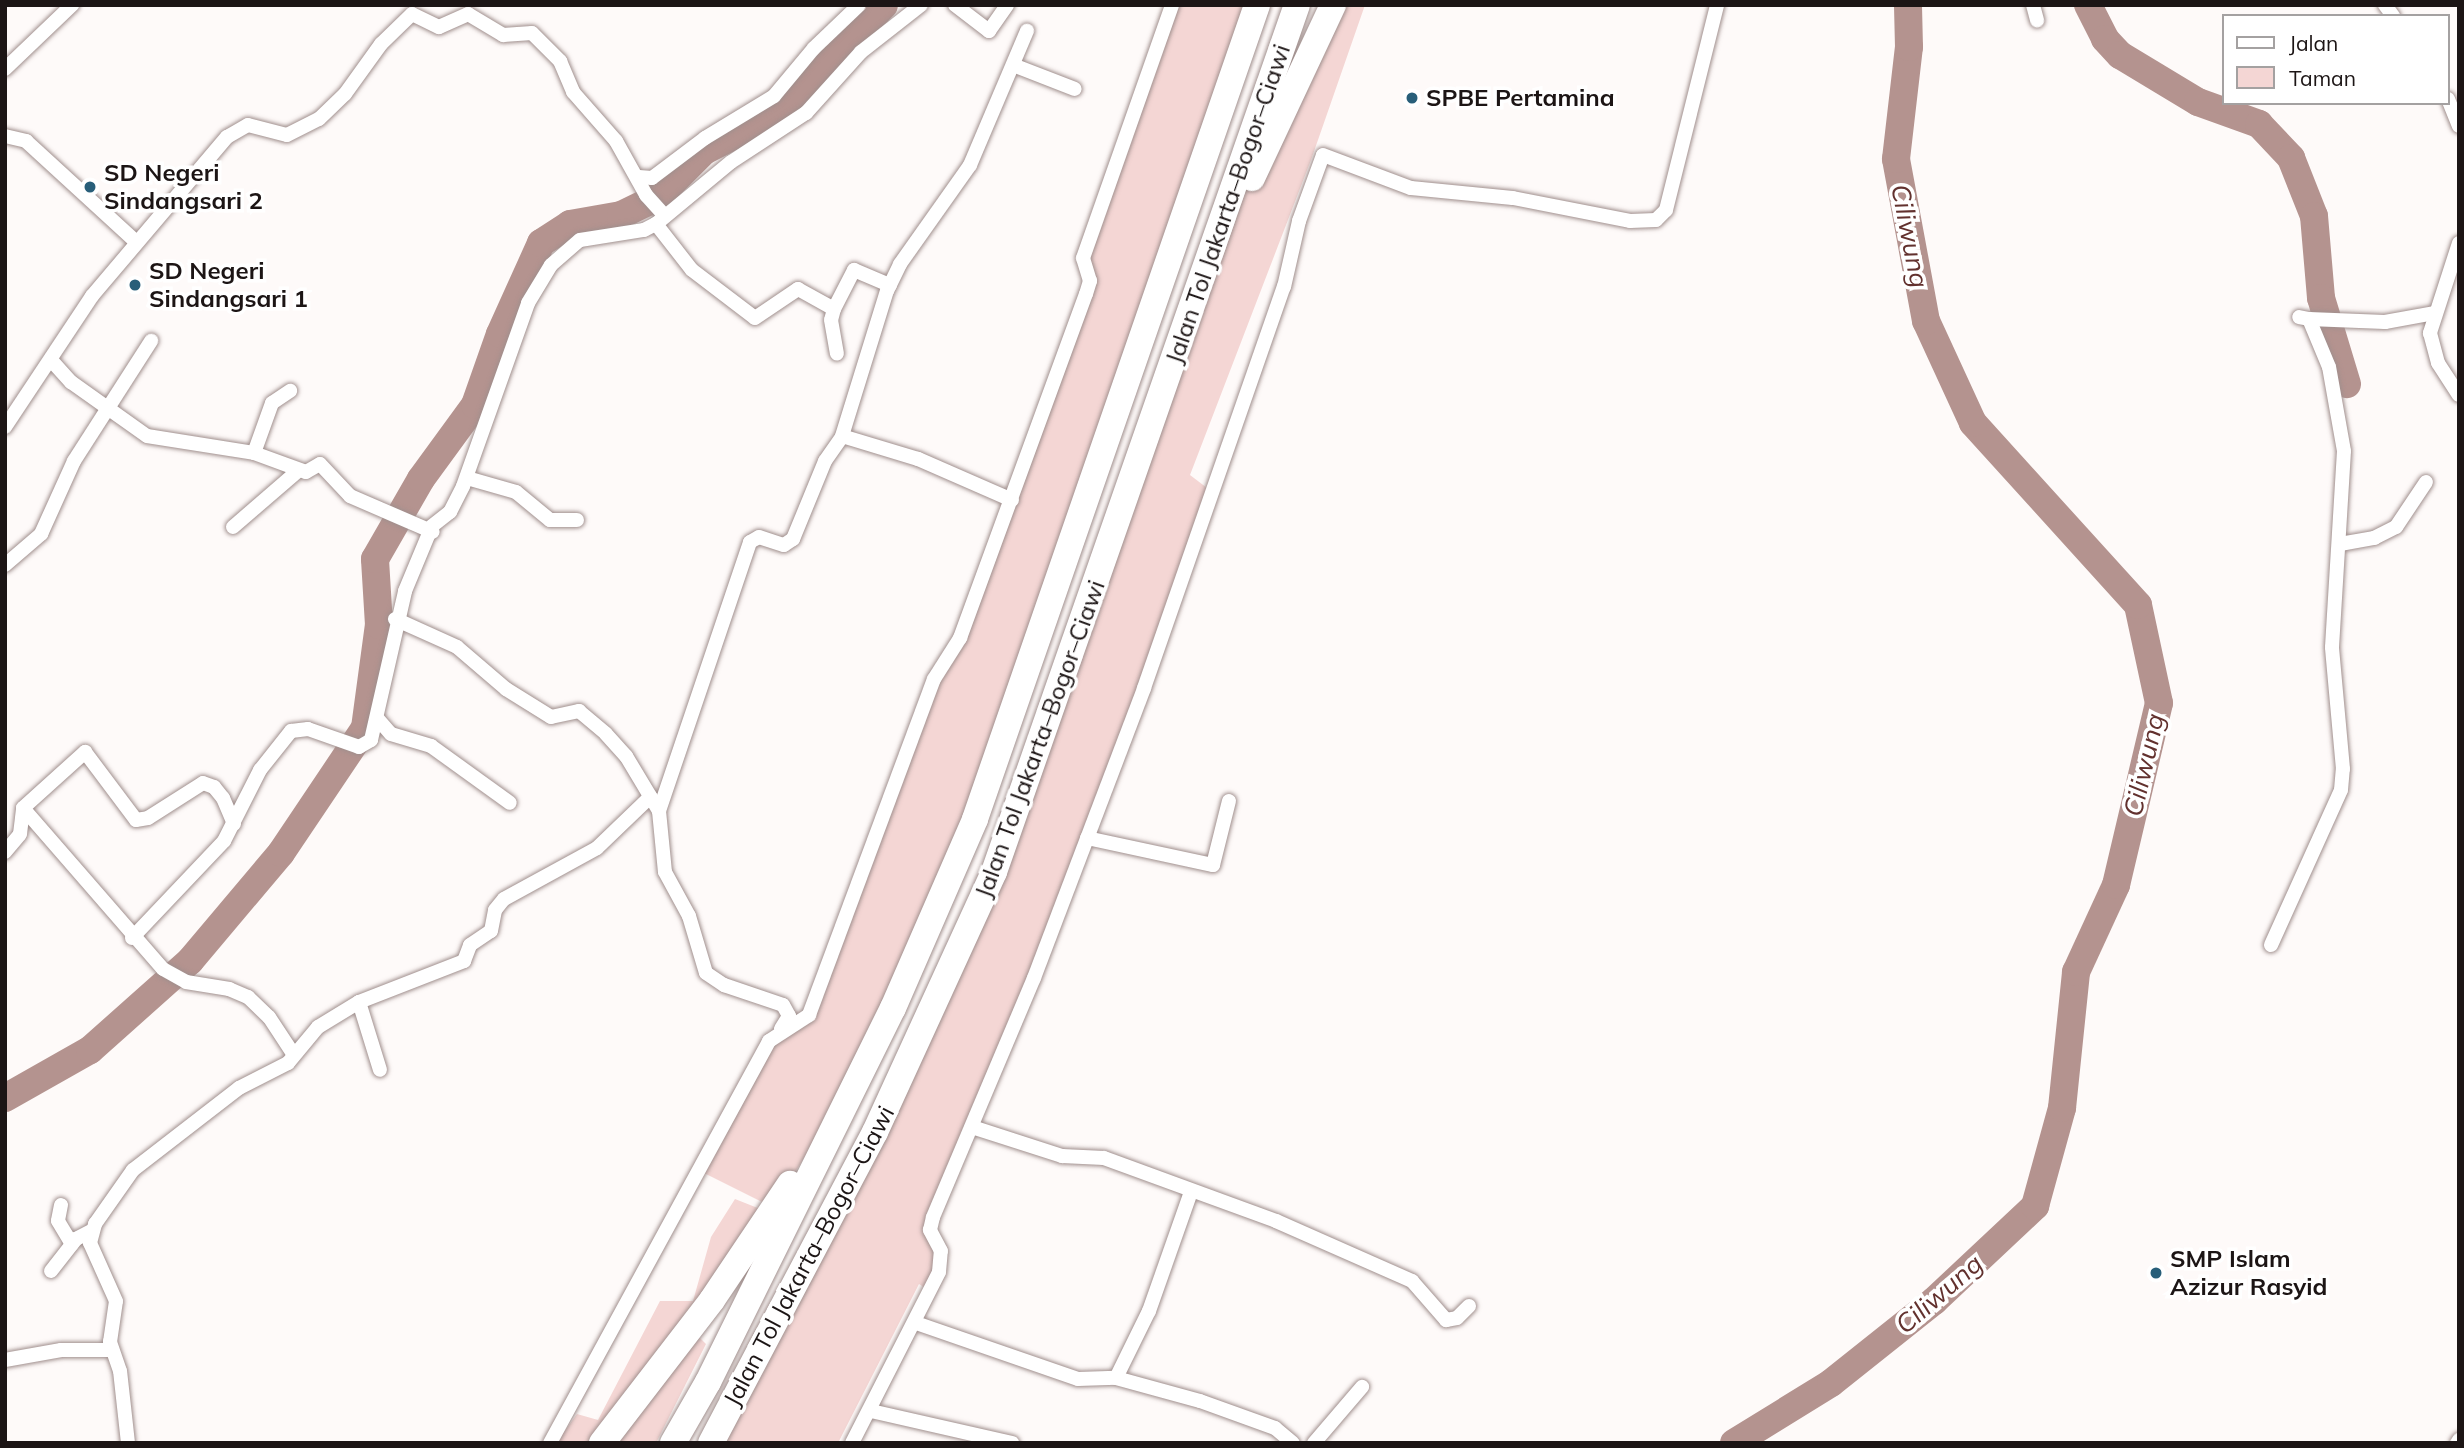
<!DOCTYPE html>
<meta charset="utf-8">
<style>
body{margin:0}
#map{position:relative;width:2464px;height:1448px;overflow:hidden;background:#fefaf9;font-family:Mulish,sans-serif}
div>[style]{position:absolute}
.green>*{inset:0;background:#f4d6d4}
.river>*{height:28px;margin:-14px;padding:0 14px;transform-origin:14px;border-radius:14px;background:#b4938f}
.roads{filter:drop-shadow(0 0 2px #a08f8d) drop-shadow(0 0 2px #a08f8d)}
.minor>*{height:14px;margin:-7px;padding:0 7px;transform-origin:7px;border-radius:7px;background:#fff}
.motorway>*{height:26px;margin:-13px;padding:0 13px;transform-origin:13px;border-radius:13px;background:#fff}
.dots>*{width:19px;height:19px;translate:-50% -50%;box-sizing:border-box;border:4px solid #fff;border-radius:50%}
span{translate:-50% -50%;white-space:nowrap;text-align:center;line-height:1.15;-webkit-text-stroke:7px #fff;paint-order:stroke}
.poi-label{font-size:24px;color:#1c1515;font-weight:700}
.left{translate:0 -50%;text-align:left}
.street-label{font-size:24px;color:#1c1515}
.water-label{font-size:26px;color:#62312e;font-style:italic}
.frame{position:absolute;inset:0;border:7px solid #1c1515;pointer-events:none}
.legend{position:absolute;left:2222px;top:14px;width:228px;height:91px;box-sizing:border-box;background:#fff;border:2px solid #a4a1a1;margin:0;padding:9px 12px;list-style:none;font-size:21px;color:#1c1515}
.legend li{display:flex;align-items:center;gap:14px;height:35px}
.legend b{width:35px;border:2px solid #a4a1a1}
</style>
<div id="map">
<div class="green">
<div style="clip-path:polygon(1173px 5px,1257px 5px,1001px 737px,833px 1114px,772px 1207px,700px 1171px,769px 1041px,802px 1023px,934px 679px,956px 649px,1090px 285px,1084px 272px)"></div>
<div style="clip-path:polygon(1332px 5px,1365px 5px,1311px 160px,1190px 475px,1211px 491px,1144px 688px,933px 1217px,938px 1246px,931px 1292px,919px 1284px,838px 1443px,711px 1443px,920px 1041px,1215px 238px)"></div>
<div style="clip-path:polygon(735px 1199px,770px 1213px,692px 1330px,706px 1344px,656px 1443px,556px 1443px,577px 1414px,598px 1420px,660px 1301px,693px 1301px,711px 1237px)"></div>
</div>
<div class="river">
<div style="left:2088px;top:5px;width:38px;rotate:63deg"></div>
<div style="left:2105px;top:39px;width:22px;rotate:47deg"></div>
<div style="left:2120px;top:55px;width:91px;rotate:31.1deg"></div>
<div style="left:2198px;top:102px;width:65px;rotate:19.8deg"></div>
<div style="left:2259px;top:124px;width:47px;rotate:46.7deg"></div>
<div style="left:2291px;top:158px;width:62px;rotate:68.4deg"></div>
<div style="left:2314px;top:216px;width:82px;rotate:85.1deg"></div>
<div style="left:2321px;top:298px;width:90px;rotate:73.2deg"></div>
<div style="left:5px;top:1098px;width:98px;rotate:-29.5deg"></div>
<div style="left:90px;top:1050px;width:134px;rotate:-41.7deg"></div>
<div style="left:190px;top:961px;width:141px;rotate:-49.9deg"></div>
<div style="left:281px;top:853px;width:151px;rotate:-56.1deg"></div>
<div style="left:365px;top:728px;width:104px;rotate:-82.3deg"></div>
<div style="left:379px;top:625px;width:66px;rotate:-93.5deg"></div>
<div style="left:375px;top:559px;width:92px;rotate:-60.1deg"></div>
<div style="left:421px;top:479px;width:92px;rotate:-53.9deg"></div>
<div style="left:475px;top:405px;width:75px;rotate:-70.6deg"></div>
<div style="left:500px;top:334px;width:100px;rotate:-65.7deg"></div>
<div style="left:541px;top:243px;width:35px;rotate:-33deg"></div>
<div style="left:570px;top:224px;width:52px;rotate:-10deg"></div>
<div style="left:621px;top:215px;width:41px;rotate:-25.9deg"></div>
<div style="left:658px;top:197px;width:65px;rotate:-45deg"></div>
<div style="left:704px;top:151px;width:85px;rotate:-27.2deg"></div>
<div style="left:780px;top:112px;width:149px;rotate:-45.8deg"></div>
<div style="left:1734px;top:1443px;width:114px;rotate:-31.7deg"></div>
<div style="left:1831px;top:1383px;width:132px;rotate:-38.5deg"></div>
<div style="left:1934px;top:1301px;width:139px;rotate:-43.2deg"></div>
<div style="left:2035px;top:1206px;width:102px;rotate:-74.6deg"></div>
<div style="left:2062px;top:1108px;width:137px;rotate:-84.1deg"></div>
<div style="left:2076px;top:972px;width:96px;rotate:-65.3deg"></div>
<div style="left:2116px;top:885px;width:187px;rotate:-76.7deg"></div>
<div style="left:2159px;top:703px;width:100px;rotate:-102.1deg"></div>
<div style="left:2138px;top:605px;width:246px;rotate:-132.2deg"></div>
<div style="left:1973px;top:423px;width:112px;rotate:-114.7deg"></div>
<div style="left:1926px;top:321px;width:165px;rotate:-100.5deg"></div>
<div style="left:1896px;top:159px;width:113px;rotate:-83.4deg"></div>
<div style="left:1909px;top:47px;width:42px;rotate:-91.4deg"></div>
</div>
<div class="roads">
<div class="minor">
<div style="left:955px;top:5px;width:43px;rotate:37.4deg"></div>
<div style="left:989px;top:31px;width:32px;rotate:-55deg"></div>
<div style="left:2033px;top:5px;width:16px;rotate:75deg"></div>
<div style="left:2385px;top:5px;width:14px;rotate:54deg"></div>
<div style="left:1013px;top:65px;width:66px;rotate:21.2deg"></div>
<div style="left:5px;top:69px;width:93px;rotate:-43.7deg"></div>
<div style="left:2448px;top:99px;width:29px;rotate:68deg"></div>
<div style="left:5px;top:136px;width:22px;rotate:13deg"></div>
<div style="left:26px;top:141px;width:148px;rotate:42.5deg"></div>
<div style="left:639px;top:177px;width:13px;rotate:4deg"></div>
<div style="left:652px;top:178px;width:66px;rotate:-37deg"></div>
<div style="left:705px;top:138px;width:81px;rotate:-31.3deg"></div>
<div style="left:774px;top:96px;width:62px;rotate:-50.2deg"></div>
<div style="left:814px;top:48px;width:62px;rotate:-43.7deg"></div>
<div style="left:656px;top:224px;width:58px;rotate:52deg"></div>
<div style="left:692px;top:270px;width:79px;rotate:37.3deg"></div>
<div style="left:755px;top:318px;width:52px;rotate:-34deg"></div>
<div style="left:798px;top:289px;width:41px;rotate:29.1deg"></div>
<div style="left:834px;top:309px;width:11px;rotate:105deg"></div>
<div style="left:831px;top:320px;width:34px;rotate:80deg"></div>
<div style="left:2459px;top:243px;width:95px;rotate:107.9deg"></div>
<div style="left:2430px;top:333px;width:31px;rotate:75deg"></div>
<div style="left:2438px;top:363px;width:38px;rotate:57deg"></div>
<div style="left:834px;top:309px;width:44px;rotate:-62.9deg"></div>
<div style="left:854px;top:270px;width:39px;rotate:23deg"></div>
<div style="left:2309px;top:319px;width:76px;rotate:2.3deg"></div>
<div style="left:2385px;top:322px;width:51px;rotate:-10.2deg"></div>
<div style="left:51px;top:360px;width:30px;rotate:48deg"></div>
<div style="left:71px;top:382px;width:93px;rotate:35.4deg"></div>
<div style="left:147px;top:436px;width:108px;rotate:9deg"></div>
<div style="left:254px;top:453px;width:55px;rotate:20.1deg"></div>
<div style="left:306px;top:472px;width:16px;rotate:-30deg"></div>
<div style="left:320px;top:464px;width:44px;rotate:46.8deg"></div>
<div style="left:350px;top:496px;width:90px;rotate:23.4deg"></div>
<div style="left:5px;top:427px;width:157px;rotate:-56.4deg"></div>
<div style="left:92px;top:296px;width:209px;rotate:-49.7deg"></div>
<div style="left:227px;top:137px;width:24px;rotate:-30deg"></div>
<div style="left:248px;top:125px;width:40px;rotate:14.4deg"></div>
<div style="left:287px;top:135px;width:36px;rotate:-27deg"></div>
<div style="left:319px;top:119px;width:36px;rotate:-44deg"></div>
<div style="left:345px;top:94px;width:62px;rotate:-54.2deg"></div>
<div style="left:381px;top:44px;width:43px;rotate:-44.1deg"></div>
<div style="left:412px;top:14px;width:30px;rotate:26deg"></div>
<div style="left:439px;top:27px;width:32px;rotate:-24deg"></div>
<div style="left:468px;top:14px;width:41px;rotate:31deg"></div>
<div style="left:503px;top:35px;width:29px;rotate:-4deg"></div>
<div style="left:532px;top:33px;width:40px;rotate:45deg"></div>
<div style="left:560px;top:61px;width:34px;rotate:67deg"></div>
<div style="left:573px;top:92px;width:65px;rotate:48.7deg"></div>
<div style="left:616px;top:141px;width:62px;rotate:60.9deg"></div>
<div style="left:646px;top:195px;width:28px;rotate:48deg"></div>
<div style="left:254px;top:453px;width:53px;rotate:-70.2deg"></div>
<div style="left:272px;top:403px;width:22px;rotate:-34deg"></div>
<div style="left:467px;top:478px;width:51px;rotate:15.9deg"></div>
<div style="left:516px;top:492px;width:44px;rotate:39.5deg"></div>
<div style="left:550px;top:520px;width:27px"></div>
<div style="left:1012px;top:500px;width:103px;rotate:-156.4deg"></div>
<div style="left:918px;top:459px;width:79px;rotate:-163.2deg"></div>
<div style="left:842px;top:436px;width:152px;rotate:-72.8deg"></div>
<div style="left:887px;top:291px;width:30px;rotate:-64deg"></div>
<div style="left:900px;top:264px;width:121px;rotate:-54.7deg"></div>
<div style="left:970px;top:165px;width:146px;rotate:-67deg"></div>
<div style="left:233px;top:527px;width:87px;rotate:-40.8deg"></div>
<div style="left:2340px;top:544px;width:35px;rotate:-10deg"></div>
<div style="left:2374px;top:538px;width:25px;rotate:-27deg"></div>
<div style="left:2396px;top:527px;width:54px;rotate:-56.3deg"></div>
<div style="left:5px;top:565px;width:48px;rotate:-40.7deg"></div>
<div style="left:41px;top:534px;width:80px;rotate:-65.7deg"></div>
<div style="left:74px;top:461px;width:143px;rotate:-57.3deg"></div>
<div style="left:395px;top:619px;width:68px;rotate:24.3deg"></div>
<div style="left:457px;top:647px;width:65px;rotate:40.6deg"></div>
<div style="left:506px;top:689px;width:53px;rotate:31.9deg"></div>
<div style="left:551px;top:717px;width:29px;rotate:-12deg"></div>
<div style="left:579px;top:711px;width:35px;rotate:40deg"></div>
<div style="left:606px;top:734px;width:30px;rotate:48deg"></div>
<div style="left:626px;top:756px;width:64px;rotate:59deg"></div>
<div style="left:659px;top:811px;width:61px;rotate:84.4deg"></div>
<div style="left:665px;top:872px;width:50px;rotate:61.4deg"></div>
<div style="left:689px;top:916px;width:59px;rotate:73.4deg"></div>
<div style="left:706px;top:973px;width:22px;rotate:34deg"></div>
<div style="left:724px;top:985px;width:62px;rotate:18.7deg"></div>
<div style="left:783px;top:1005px;width:13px;rotate:61deg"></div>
<div style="left:789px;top:1016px;width:15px;rotate:122deg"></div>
<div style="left:377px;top:718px;width:21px;rotate:49deg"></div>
<div style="left:391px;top:734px;width:42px;rotate:16.7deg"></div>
<div style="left:431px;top:746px;width:97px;rotate:35.8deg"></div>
<div style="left:23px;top:808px;width:213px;rotate:49deg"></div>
<div style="left:163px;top:969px;width:26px;rotate:29deg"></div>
<div style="left:186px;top:982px;width:44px;rotate:9.2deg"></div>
<div style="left:229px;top:989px;width:21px;rotate:23deg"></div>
<div style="left:248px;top:997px;width:29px;rotate:44deg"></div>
<div style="left:269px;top:1017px;width:45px;rotate:56.7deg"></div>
<div style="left:659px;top:811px;width:284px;rotate:-71.3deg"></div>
<div style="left:750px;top:542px;width:10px;rotate:-29deg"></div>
<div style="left:759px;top:537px;width:26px;rotate:18deg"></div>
<div style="left:784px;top:545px;width:11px;rotate:-34deg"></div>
<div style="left:793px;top:539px;width:84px;rotate:-67.7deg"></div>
<div style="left:825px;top:461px;width:29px;rotate:-55deg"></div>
<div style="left:1087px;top:838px;width:129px;rotate:12.1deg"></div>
<div style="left:1213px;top:865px;width:66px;rotate:-76deg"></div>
<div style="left:5px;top:852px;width:23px;rotate:-50deg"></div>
<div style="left:20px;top:834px;width:26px;rotate:-83deg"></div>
<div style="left:23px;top:808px;width:84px;rotate:-42.1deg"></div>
<div style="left:85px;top:752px;width:85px;rotate:53.1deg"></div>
<div style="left:136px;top:820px;width:12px;rotate:-9deg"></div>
<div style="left:148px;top:818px;width:65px;rotate:-32.5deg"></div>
<div style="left:203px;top:783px;width:12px;rotate:20deg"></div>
<div style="left:214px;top:787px;width:14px;rotate:51deg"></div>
<div style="left:223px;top:798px;width:28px;rotate:67deg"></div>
<div style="left:132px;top:938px;width:134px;rotate:-46.5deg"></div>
<div style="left:224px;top:841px;width:80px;rotate:-63.1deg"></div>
<div style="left:260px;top:770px;width:50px;rotate:-51.5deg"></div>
<div style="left:291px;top:731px;width:17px;rotate:-7deg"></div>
<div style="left:308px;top:729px;width:54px;rotate:19.4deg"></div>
<div style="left:359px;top:747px;width:14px;rotate:-30deg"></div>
<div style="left:371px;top:740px;width:153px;rotate:-77.1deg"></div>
<div style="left:405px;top:591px;width:70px;rotate:-67.4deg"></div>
<div style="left:432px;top:526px;width:23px;rotate:-38deg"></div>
<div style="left:450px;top:512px;width:29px;rotate:-63deg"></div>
<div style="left:463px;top:486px;width:194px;rotate:-70.4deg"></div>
<div style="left:528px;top:303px;width:44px;rotate:-58.8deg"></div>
<div style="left:551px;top:265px;width:38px;rotate:-41deg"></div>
<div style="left:580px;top:240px;width:65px;rotate:-8.9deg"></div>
<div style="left:644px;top:230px;width:13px;rotate:-27deg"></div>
<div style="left:656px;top:224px;width:97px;rotate:-39.6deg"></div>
<div style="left:731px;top:162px;width:90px;rotate:-33.2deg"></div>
<div style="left:806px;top:113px;width:82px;rotate:-48deg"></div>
<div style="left:861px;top:52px;width:76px;rotate:-38.1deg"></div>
<div style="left:2271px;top:945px;width:170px;rotate:-65.7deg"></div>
<div style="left:2341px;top:790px;width:21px;rotate:-85deg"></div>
<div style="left:2343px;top:769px;width:122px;rotate:-95.2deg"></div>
<div style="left:2332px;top:647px;width:196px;rotate:-86.5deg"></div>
<div style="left:2344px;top:451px;width:85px;rotate:-100.1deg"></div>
<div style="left:2329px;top:367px;width:52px;rotate:-112.6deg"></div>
<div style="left:2309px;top:319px;width:10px;rotate:-169deg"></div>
<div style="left:359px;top:1002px;width:71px;rotate:72.8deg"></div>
<div style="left:972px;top:1127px;width:95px;rotate:17.9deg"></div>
<div style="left:1062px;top:1156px;width:42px;rotate:2.7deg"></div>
<div style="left:1104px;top:1158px;width:183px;rotate:20.1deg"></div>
<div style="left:1276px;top:1221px;width:149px;rotate:23.8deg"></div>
<div style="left:1412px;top:1281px;width:52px;rotate:48.9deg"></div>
<div style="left:1446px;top:1320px;width:11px;rotate:-10deg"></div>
<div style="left:1457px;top:1318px;width:17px;rotate:-45deg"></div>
<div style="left:61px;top:1205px;width:16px;rotate:101deg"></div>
<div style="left:58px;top:1221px;width:27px;rotate:59deg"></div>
<div style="left:51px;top:1271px;width:41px;rotate:-52deg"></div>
<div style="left:76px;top:1239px;width:19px;rotate:-28deg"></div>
<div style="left:916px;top:1323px;width:171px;rotate:19.1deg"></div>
<div style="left:1078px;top:1379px;width:38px;rotate:-2deg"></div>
<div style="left:1116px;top:1378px;width:87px;rotate:15.3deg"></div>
<div style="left:1200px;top:1401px;width:80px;rotate:19.8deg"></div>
<div style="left:1275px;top:1428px;width:23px;rotate:40deg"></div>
<div style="left:5px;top:1360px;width:57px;rotate:-10.1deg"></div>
<div style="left:61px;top:1350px;width:51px"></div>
<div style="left:1116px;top:1378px;width:75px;rotate:-63.8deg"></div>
<div style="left:1149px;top:1311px;width:126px;rotate:-70.6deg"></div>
<div style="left:871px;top:1411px;width:145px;rotate:12.8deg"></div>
<div style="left:128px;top:1443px;width:72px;rotate:-96.3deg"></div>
<div style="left:120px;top:1371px;width:31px;rotate:-109deg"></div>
<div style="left:110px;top:1342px;width:41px;rotate:-81.7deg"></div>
<div style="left:116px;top:1301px;width:64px;rotate:-114.1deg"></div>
<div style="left:90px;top:1243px;width:20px;rotate:-75deg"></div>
<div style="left:95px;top:1224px;width:66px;rotate:-54.9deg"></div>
<div style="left:133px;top:1170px;width:134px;rotate:-37.7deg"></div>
<div style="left:239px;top:1088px;width:55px;rotate:-27deg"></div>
<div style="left:288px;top:1063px;width:47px;rotate:-50.2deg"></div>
<div style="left:318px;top:1027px;width:48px;rotate:-31.4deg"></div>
<div style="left:359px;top:1002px;width:113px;rotate:-21.3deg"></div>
<div style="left:464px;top:961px;width:17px;rotate:-69deg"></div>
<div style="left:470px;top:945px;width:25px;rotate:-34deg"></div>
<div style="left:491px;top:931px;width:21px;rotate:-79deg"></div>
<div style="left:495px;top:910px;width:14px;rotate:-51deg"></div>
<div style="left:504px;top:899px;width:106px;rotate:-28.7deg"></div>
<div style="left:597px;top:848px;width:74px;rotate:-43.9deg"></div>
<div style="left:550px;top:1443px;width:458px;rotate:-61.4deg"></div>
<div style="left:769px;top:1041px;width:48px;rotate:-33deg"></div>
<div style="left:809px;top:1015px;width:358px;rotate:-69.6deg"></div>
<div style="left:934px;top:679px;width:49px;rotate:-57.6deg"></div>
<div style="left:960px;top:638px;width:366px;rotate:-69.9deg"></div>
<div style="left:1086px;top:294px;width:14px;rotate:-73deg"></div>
<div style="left:1090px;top:281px;width:24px;rotate:-107deg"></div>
<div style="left:1083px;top:258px;width:268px;rotate:-70.6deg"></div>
<div style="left:852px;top:1443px;width:192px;rotate:-63deg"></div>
<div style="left:939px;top:1272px;width:21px;rotate:-85deg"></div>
<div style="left:941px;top:1251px;width:24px;rotate:-118deg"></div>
<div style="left:930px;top:1230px;width:13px;rotate:-77deg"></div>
<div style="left:933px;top:1217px;width:259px;rotate:-67.1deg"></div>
<div style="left:1034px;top:978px;width:310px;rotate:-69.2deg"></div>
<div style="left:1144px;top:688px;width:425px;rotate:-70.8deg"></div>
<div style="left:1284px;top:287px;width:68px;rotate:-77.2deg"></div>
<div style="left:1299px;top:221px;width:70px;rotate:-70deg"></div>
<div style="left:1323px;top:155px;width:94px;rotate:20.6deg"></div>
<div style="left:1411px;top:188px;width:102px;rotate:5.6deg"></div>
<div style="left:1513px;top:198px;width:119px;rotate:11.1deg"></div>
<div style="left:1630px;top:221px;width:26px;rotate:-2deg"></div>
<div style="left:1656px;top:220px;width:14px;rotate:-45deg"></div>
<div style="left:1666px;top:210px;width:211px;rotate:-76deg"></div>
<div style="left:1314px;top:1443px;width:74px;rotate:-49.4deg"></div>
<div style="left:2457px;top:1443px;width:4px;rotate:-56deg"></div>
</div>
<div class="motorway">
<div style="left:1252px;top:178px;width:191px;rotate:-64.9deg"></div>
<div style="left:602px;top:1443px;width:180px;rotate:-52.4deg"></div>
<div style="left:712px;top:1300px;width:140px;rotate:-56.1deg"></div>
<div style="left:673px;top:1443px;width:70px;rotate:-60.2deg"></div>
<div style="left:708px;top:1382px;width:417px;rotate:-63.7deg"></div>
<div style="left:893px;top:1008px;width:206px;rotate:-66.5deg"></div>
<div style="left:975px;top:819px;width:861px;rotate:-70.89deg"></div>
<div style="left:711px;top:1443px;width:352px;rotate:-62.2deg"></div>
<div style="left:875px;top:1132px;width:286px;rotate:-65.4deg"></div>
<div style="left:994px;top:872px;width:918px;rotate:-70.74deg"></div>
</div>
</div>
<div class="dots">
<div style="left:1412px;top:98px;background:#285e79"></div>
<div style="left:90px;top:187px;background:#285e79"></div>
<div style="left:135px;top:285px;background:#285e79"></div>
<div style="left:2156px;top:1273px;background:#285e79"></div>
</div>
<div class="poi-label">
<span class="left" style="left:1426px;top:98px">SPBE Pertamina</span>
<span class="left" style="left:104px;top:187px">SD Negeri<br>Sindangsari 2</span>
<span class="left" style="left:149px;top:285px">SD Negeri<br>Sindangsari 1</span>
<span class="left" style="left:2170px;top:1273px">SMP Islam<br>Azizur Rasyid</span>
</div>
<div class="street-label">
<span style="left:1228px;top:204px;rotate:-71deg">Jalan Tol Jakarta–Bogor–Ciawi</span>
<span style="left:1040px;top:739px;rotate:-70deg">Jalan Tol Jakarta–Bogor–Ciawi</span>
<span style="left:809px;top:1256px;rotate:-62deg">Jalan Tol Jakarta–Bogor–Ciawi</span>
</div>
<div class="water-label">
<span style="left:1910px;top:236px;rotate:79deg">Ciliwung</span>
<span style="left:2144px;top:765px;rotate:-77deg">Ciliwung</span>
<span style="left:1939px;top:1294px;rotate:-41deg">Ciliwung</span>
</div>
<div class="frame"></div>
<ul class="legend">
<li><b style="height:9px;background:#fff"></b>Jalan</li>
<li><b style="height:19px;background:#f4d6d4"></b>Taman</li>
</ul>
</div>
